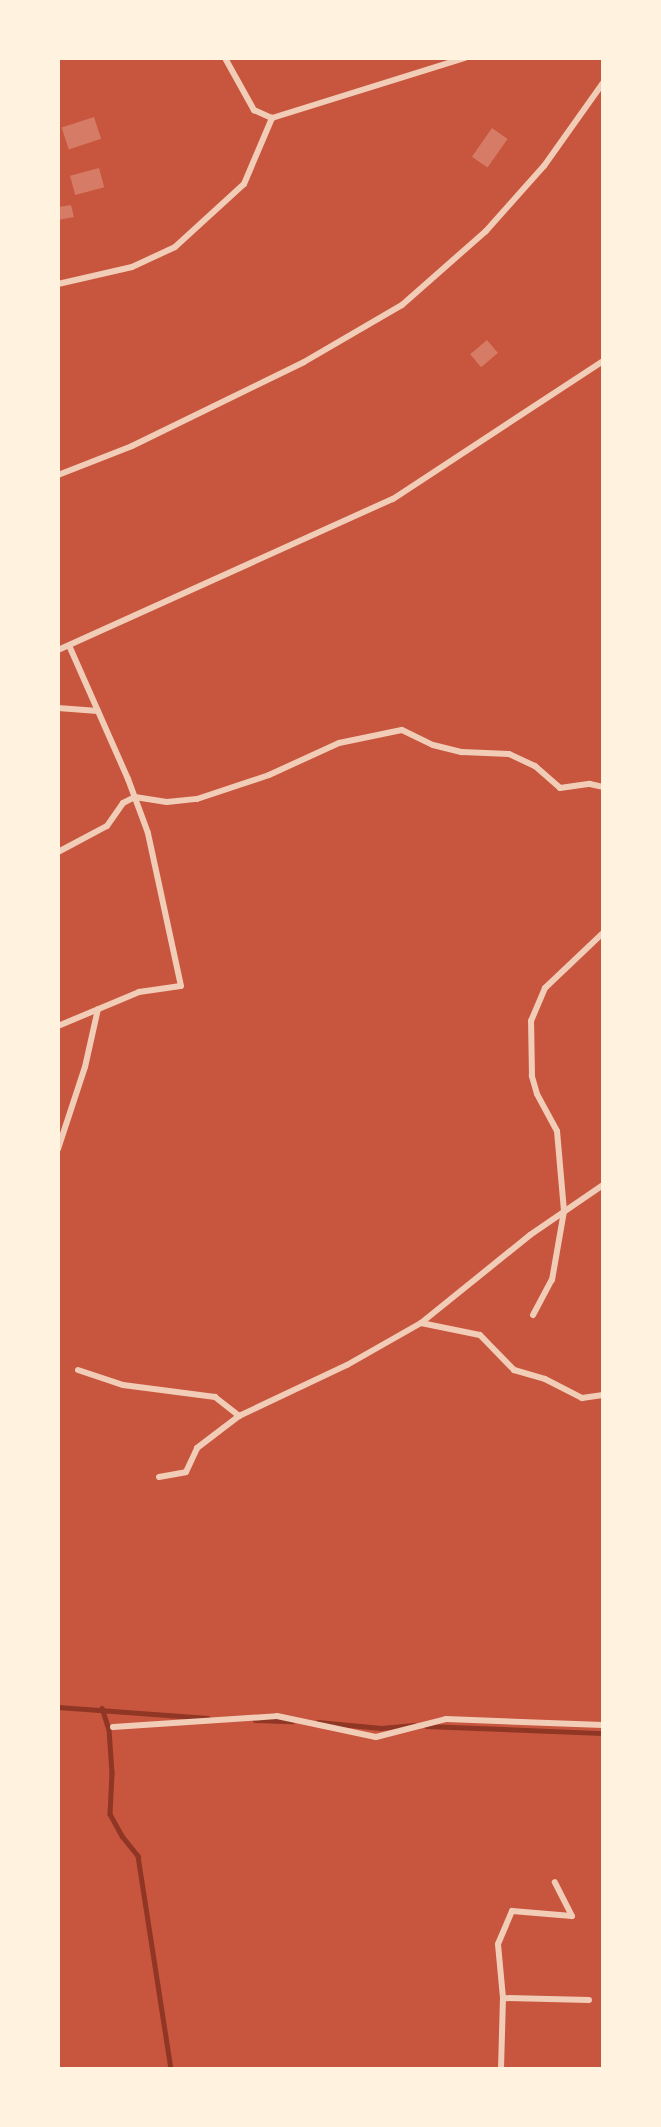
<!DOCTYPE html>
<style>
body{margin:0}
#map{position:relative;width:661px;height:2127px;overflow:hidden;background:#c8553d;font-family:Karla,sans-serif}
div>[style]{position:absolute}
.stream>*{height:4.5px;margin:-2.25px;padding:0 2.25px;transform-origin:2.25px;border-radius:2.25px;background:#8f3625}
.building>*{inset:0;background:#d67c66;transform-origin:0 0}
.minor>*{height:6px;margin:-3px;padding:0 3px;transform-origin:3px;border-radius:3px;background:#f1ccb7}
span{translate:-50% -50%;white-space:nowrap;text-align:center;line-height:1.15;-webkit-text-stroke:7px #fff3e0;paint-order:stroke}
.frame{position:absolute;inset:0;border:60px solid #fff3e0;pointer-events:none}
</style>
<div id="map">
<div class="stream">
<div style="left:58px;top:1707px;width:150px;rotate:4.2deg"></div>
<div style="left:102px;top:1708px;width:22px;rotate:72deg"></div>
<div style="left:109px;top:1729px;width:44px;rotate:86.1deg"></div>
<div style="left:112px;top:1773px;width:41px;rotate:92.8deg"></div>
<div style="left:110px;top:1814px;width:25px;rotate:61deg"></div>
<div style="left:122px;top:1836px;width:26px;rotate:51deg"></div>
<div style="left:138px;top:1856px;width:216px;rotate:81.2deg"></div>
<div style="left:255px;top:1720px;width:37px;rotate:2deg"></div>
<div style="left:318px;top:1722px;width:63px;rotate:5.4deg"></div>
<div style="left:381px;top:1728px;width:33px;rotate:-5deg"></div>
<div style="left:426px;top:1726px;width:177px;rotate:2.3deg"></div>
</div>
<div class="building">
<div style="left:94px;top:117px;width:23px;height:34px;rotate:72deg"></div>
<div style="left:492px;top:128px;width:19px;height:35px;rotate:35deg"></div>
<div style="left:99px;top:168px;width:20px;height:30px;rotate:75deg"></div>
<div style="clip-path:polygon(71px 205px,74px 217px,58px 220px,58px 207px)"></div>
<div style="left:487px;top:340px;width:17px;height:22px;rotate:50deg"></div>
</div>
<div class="minor">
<div style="left:225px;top:58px;width:60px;rotate:60.9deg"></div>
<div style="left:254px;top:110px;width:20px;rotate:24deg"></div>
<div style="left:58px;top:284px;width:76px;rotate:-12.9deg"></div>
<div style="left:132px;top:267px;width:47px;rotate:-24.9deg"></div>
<div style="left:175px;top:247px;width:93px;rotate:-42.4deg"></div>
<div style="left:244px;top:184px;width:72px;rotate:-67deg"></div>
<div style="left:272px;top:118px;width:202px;rotate:-17.3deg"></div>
<div style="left:58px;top:475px;width:79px;rotate:-21.4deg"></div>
<div style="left:132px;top:446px;width:191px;rotate:-26deg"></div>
<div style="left:304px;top:362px;width:113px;rotate:-30.2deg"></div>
<div style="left:402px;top:305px;width:112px;rotate:-41.4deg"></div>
<div style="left:486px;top:231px;width:87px;rotate:-48.3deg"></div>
<div style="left:544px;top:166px;width:102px;rotate:-54.6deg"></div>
<div style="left:58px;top:650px;width:367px;rotate:-24.3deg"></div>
<div style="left:393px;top:499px;width:251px;rotate:-33.3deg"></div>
<div style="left:58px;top:708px;width:40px;rotate:4.3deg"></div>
<div style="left:58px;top:852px;width:55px;rotate:-28deg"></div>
<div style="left:107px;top:826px;width:28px;rotate:-55deg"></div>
<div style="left:123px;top:803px;width:13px;rotate:-27deg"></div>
<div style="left:135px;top:797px;width:32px;rotate:9deg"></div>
<div style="left:167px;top:802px;width:30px;rotate:-6deg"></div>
<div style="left:197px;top:799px;width:76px;rotate:-18.4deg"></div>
<div style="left:269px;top:775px;width:77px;rotate:-24.6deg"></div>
<div style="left:339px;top:743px;width:64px;rotate:-11.7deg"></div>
<div style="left:402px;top:730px;width:34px;rotate:26deg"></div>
<div style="left:433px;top:745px;width:30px;rotate:14deg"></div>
<div style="left:462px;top:752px;width:47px;rotate:2.4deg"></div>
<div style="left:509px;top:754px;width:29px;rotate:25deg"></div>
<div style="left:535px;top:766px;width:33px;rotate:41deg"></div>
<div style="left:560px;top:788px;width:30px;rotate:-8deg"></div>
<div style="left:590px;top:784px;width:13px;rotate:13deg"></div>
<div style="left:58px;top:1026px;width:88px;rotate:-22.8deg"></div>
<div style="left:139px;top:992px;width:42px;rotate:-8.1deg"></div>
<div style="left:181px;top:986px;width:157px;rotate:-102.2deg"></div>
<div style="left:148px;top:833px;width:58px;rotate:-110.3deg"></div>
<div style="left:128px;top:779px;width:146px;rotate:-113.8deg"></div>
<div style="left:58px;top:1149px;width:86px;rotate:-71.8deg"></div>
<div style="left:85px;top:1067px;width:59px;rotate:-77.4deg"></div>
<div style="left:533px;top:1315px;width:40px;rotate:-62deg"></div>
<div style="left:552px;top:1280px;width:70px;rotate:-80.1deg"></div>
<div style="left:564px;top:1211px;width:80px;rotate:-95deg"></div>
<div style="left:557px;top:1131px;width:42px;rotate:-118.4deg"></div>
<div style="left:537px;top:1094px;width:19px;rotate:-106deg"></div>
<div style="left:532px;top:1076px;width:55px;rotate:-91deg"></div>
<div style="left:531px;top:1021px;width:36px;rotate:-67deg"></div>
<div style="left:545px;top:988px;width:80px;rotate:-43.5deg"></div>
<div style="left:421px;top:1323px;width:60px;rotate:11.5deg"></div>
<div style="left:480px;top:1335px;width:49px;rotate:45.8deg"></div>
<div style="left:514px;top:1370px;width:32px;rotate:16deg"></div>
<div style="left:545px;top:1379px;width:42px;rotate:27.2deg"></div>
<div style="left:582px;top:1398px;width:21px;rotate:-8deg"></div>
<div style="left:78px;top:1370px;width:47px;rotate:18.4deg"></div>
<div style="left:123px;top:1385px;width:93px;rotate:7.4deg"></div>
<div style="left:215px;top:1397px;width:31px;rotate:38deg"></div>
<div style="left:239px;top:1416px;width:119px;rotate:-25.3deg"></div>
<div style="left:347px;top:1365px;width:85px;rotate:-29.6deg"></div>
<div style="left:421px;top:1323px;width:140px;rotate:-38.9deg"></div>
<div style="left:530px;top:1235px;width:88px;rotate:-34.4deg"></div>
<div style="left:159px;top:1477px;width:27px;rotate:-10deg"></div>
<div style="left:186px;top:1472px;width:26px;rotate:-65deg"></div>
<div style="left:197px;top:1448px;width:53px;rotate:-37.3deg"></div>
<div style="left:113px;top:1727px;width:164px;rotate:-3.8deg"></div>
<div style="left:277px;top:1716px;width:101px;rotate:12deg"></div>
<div style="left:376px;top:1737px;width:72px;rotate:-14.4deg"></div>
<div style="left:446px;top:1719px;width:157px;rotate:2.2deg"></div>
<div style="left:503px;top:1998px;width:86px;rotate:1.3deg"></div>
<div style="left:501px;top:2069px;width:71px;rotate:-88.4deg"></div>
<div style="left:503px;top:1998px;width:54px;rotate:-95.3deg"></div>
<div style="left:498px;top:1944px;width:36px;rotate:-67deg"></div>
<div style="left:512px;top:1911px;width:60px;rotate:4.8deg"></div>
<div style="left:572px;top:1916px;width:38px;rotate:-117deg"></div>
</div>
<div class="frame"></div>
</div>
